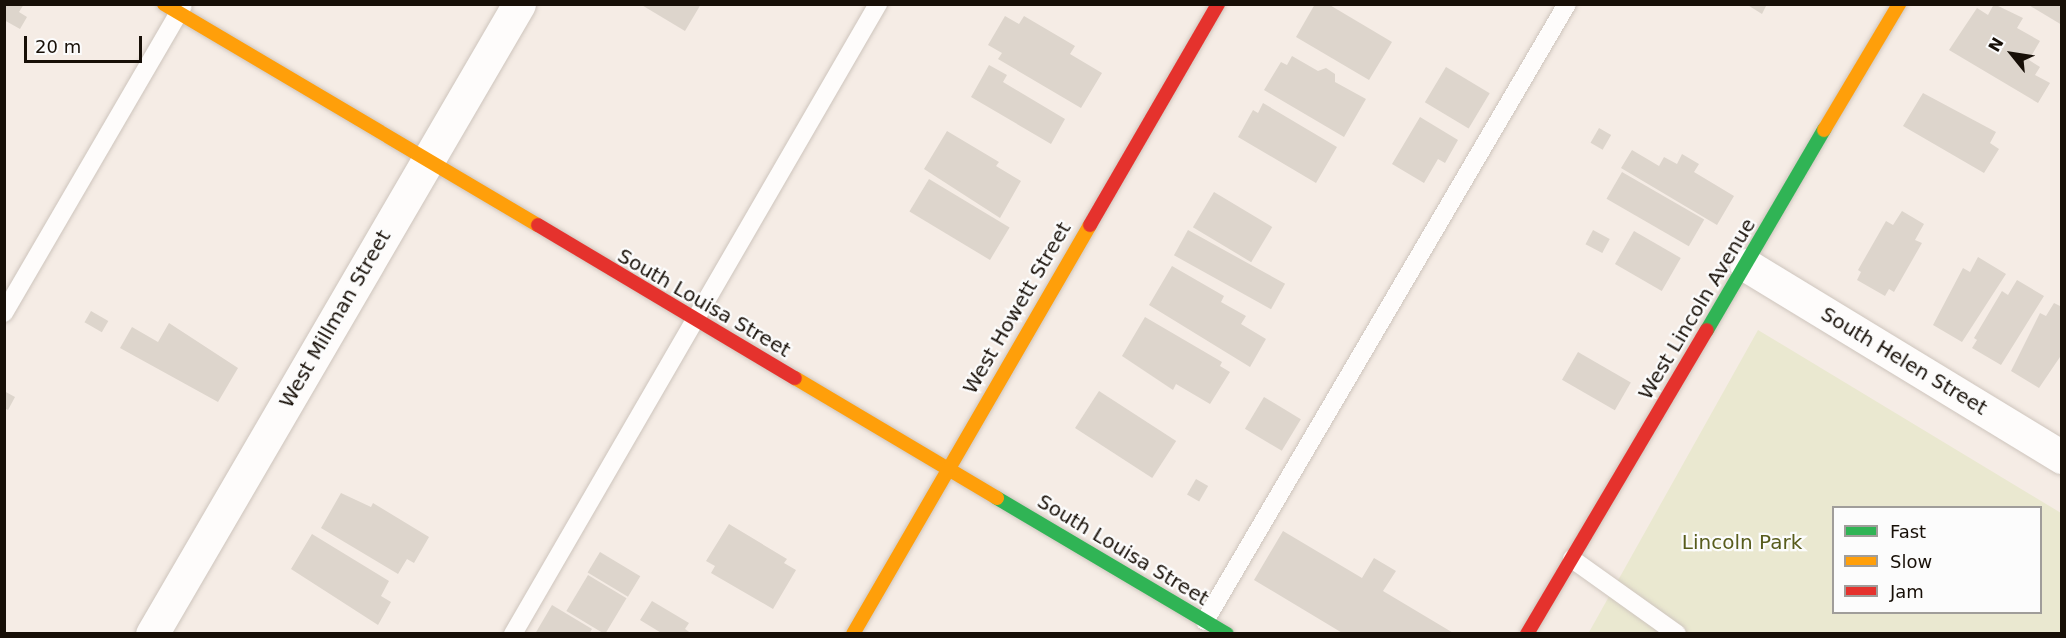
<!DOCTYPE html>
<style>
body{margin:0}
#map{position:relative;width:2066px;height:638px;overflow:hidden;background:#f5ece5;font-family:"DejaVu Sans",sans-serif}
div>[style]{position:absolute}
.green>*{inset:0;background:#eae8d0}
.building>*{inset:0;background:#ddd5cc;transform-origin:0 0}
.roads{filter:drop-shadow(0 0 2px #cec5bd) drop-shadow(0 0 2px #cec5bd)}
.lane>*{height:18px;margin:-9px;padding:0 9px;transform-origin:9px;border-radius:9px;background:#fefcfb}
.street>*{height:33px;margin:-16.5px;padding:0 16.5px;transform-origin:16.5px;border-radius:16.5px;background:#fefcfb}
.fast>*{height:14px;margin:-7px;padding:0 7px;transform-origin:7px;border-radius:7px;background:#30b455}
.slow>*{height:14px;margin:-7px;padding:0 7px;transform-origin:7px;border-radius:7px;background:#ff9f0a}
.jam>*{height:14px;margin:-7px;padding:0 7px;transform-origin:7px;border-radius:7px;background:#e5322d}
span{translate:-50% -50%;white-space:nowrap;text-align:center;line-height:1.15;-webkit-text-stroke:4.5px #fcfcfc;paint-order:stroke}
.street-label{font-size:20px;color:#170f07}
.park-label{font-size:20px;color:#585c1c}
.frame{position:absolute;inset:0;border:6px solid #170f07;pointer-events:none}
.legend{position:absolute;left:1832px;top:506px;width:210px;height:108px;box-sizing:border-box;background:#fcfcfc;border:2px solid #a09d9a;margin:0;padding:8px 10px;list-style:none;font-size:18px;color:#170f07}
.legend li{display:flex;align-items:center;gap:12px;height:30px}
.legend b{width:30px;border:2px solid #a09d9a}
.north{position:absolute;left:1982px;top:24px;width:60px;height:60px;-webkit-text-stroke:4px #fcfcfc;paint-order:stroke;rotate:300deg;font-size:16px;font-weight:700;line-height:24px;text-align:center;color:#170f07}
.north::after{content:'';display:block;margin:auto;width:21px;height:27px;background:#170f07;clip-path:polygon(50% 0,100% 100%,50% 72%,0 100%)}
.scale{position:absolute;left:24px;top:36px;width:118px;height:27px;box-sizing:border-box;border:3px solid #170f07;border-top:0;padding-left:8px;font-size:18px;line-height:21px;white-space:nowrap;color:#170f07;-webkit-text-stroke:4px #fcfcfc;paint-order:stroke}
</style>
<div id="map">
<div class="green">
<div style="clip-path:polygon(evenodd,1758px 330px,2061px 513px,2061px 633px,1588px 634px,1758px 330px,1834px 508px,2040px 508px,2040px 612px,1834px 612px,1834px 508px)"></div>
</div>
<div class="building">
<div style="clip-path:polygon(4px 4px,24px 4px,19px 12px,27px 17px,20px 29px,4px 20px)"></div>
<div style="clip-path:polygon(640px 4px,701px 4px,685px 31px)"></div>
<div style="clip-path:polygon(1315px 4px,1328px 4px,1392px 42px,1369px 80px,1296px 37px)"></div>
<div style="clip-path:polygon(1746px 4px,1767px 4px,1762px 14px)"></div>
<div style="clip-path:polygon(1994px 4px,2023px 18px,2017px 28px,2040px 41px,2029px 60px,2040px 67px,2035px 75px,2050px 83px,2038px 103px,1949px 50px,1977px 8px,1988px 15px)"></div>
<div style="clip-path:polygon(2027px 4px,2062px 4px,2062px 25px)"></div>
<div style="clip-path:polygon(1005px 16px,1019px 24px,1024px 16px,1075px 46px,1070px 54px,1102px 73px,1081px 108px,998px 59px,1002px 53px,988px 45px)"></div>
<div style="clip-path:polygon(1292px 56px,1318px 71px,1326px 68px,1335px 74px,1335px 82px,1366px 99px,1344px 137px,1264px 90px,1281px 62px,1287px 65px)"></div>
<div style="clip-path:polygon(989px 65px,1007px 75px,1003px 82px,1065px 119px,1051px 144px,971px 97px)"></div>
<div style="left:1446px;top:67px;width:51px;height:41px;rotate:31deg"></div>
<div style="clip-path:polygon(1923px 93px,1996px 132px,1990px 143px,1999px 149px,1984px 173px,1903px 126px)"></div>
<div style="clip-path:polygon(1263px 103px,1337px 147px,1316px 183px,1238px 137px,1253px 110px,1258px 113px)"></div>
<div style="clip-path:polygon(1420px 117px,1458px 140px,1445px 163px,1438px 159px,1424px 183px,1392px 164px)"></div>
<div style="left:1599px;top:128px;width:14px;height:17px;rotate:30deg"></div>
<div style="clip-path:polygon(947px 131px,999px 162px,996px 166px,1021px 181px,1000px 218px,924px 169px)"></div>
<div style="clip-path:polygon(1632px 150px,1659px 166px,1664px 157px,1677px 164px,1682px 154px,1699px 164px,1694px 172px,1734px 196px,1717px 225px,1621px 168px)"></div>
<div style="left:1622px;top:172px;width:95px;height:31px;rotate:30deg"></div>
<div style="left:929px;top:179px;width:94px;height:38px;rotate:31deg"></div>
<div style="left:1214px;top:192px;width:68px;height:41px;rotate:31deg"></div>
<div style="clip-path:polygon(1902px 211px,1924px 224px,1915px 240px,1922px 243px,1894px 292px,1889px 289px,1885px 296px,1857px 280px,1861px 272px,1858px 270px,1886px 221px,1893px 225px)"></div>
<div style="left:1188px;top:230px;width:111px;height:29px;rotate:29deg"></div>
<div style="left:1593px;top:230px;width:19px;height:16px;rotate:28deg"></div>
<div style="left:1634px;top:231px;width:54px;height:38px;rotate:30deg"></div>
<div style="clip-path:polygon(1978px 257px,2006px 274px,1962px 342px,1933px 325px,1963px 268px,1970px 272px)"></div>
<div style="clip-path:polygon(1172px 266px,1224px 296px,1221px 302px,1246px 316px,1241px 324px,1266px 339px,1250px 367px,1149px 305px)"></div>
<div style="clip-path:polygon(2017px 280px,2044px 296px,2001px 365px,1972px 348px,1977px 340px,1974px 338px,2002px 291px,2008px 295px)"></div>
<div style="clip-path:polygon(2054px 303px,2062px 307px,2062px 354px,2039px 388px,2011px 371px,2040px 313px,2046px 316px)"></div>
<div style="left:91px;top:311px;width:20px;height:13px;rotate:30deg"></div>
<div style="clip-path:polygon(1145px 317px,1222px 362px,1220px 366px,1230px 372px,1210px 404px,1176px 384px,1173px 390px,1122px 356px)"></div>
<div style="clip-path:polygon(169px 323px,238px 368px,218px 402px,120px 348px,132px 327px,158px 342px)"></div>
<div style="left:1578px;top:352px;width:61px;height:32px;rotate:30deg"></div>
<div style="clip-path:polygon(4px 391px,15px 397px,8px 410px,4px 408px)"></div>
<div style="left:1099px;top:391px;width:92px;height:44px;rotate:33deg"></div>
<div style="left:1264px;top:397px;width:43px;height:37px;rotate:31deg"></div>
<div style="left:1196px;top:479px;width:14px;height:18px;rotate:30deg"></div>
<div style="clip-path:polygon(341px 493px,371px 507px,373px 503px,429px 537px,414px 563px,407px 559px,398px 574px,321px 528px)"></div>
<div style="clip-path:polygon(729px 524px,787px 559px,784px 563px,796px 570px,773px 609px,711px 573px,715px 566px,706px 561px)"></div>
<div style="clip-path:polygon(1283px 531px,1362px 578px,1374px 558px,1396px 571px,1383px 591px,1455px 634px,1344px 634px,1254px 580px)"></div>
<div style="clip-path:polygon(312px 534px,389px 581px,381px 596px,391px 602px,378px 625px,291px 569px)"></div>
<div style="left:600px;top:552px;width:47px;height:24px;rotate:31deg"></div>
<div style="left:588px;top:575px;width:45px;height:42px;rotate:31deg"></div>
<div style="clip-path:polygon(652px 601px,689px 623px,685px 629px,692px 634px,663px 634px,640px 620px)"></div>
<div style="clip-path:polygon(552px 605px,592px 629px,589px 634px,535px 634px)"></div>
</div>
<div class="roads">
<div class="lane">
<div style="left:4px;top:313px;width:355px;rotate:-59.8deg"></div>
<div style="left:1572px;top:559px;width:129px;rotate:35.5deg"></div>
<div style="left:1205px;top:621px;width:715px;rotate:-59.6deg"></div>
<div style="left:513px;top:634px;width:728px;rotate:-59.91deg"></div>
</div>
<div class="street">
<div style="left:1746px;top:265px;width:370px;rotate:31.3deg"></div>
<div style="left:152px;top:634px;width:729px;rotate:-59.78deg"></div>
</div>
<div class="fast">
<div style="left:1707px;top:330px;width:232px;rotate:-59.7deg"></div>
<div style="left:997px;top:498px;width:267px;rotate:30.6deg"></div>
</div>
<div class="slow">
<div style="left:164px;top:4px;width:434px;rotate:30.6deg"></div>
<div style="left:1824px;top:130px;width:147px;rotate:-59.2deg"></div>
<div style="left:795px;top:378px;width:235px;rotate:30.7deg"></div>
<div style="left:853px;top:634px;width:473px;rotate:-59.9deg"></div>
</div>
<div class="jam">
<div style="left:538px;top:225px;width:299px;rotate:30.8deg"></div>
<div style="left:1090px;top:225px;width:255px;rotate:-59.9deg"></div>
<div style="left:1527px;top:634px;width:353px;rotate:-59.4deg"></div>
</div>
</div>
<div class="street-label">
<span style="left:704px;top:303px;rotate:30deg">South Louisa Street</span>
<span style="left:1017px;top:308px;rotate:-60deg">West Howett Street</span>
<span style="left:1697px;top:309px;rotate:-59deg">West Lincoln Avenue</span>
<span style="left:335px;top:319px;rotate:-60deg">West Millman Street</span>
<span style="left:1904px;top:361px;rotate:31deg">South Helen Street</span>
<span style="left:1123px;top:550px;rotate:31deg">South Louisa Street</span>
</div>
<div class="park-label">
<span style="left:1742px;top:542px">Lincoln Park</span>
</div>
<div class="frame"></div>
<ul class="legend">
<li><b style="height:8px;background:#30b455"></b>Fast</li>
<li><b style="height:8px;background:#ff9f0a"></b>Slow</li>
<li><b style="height:8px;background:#e5322d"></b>Jam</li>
</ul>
<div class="north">N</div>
<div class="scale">20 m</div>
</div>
